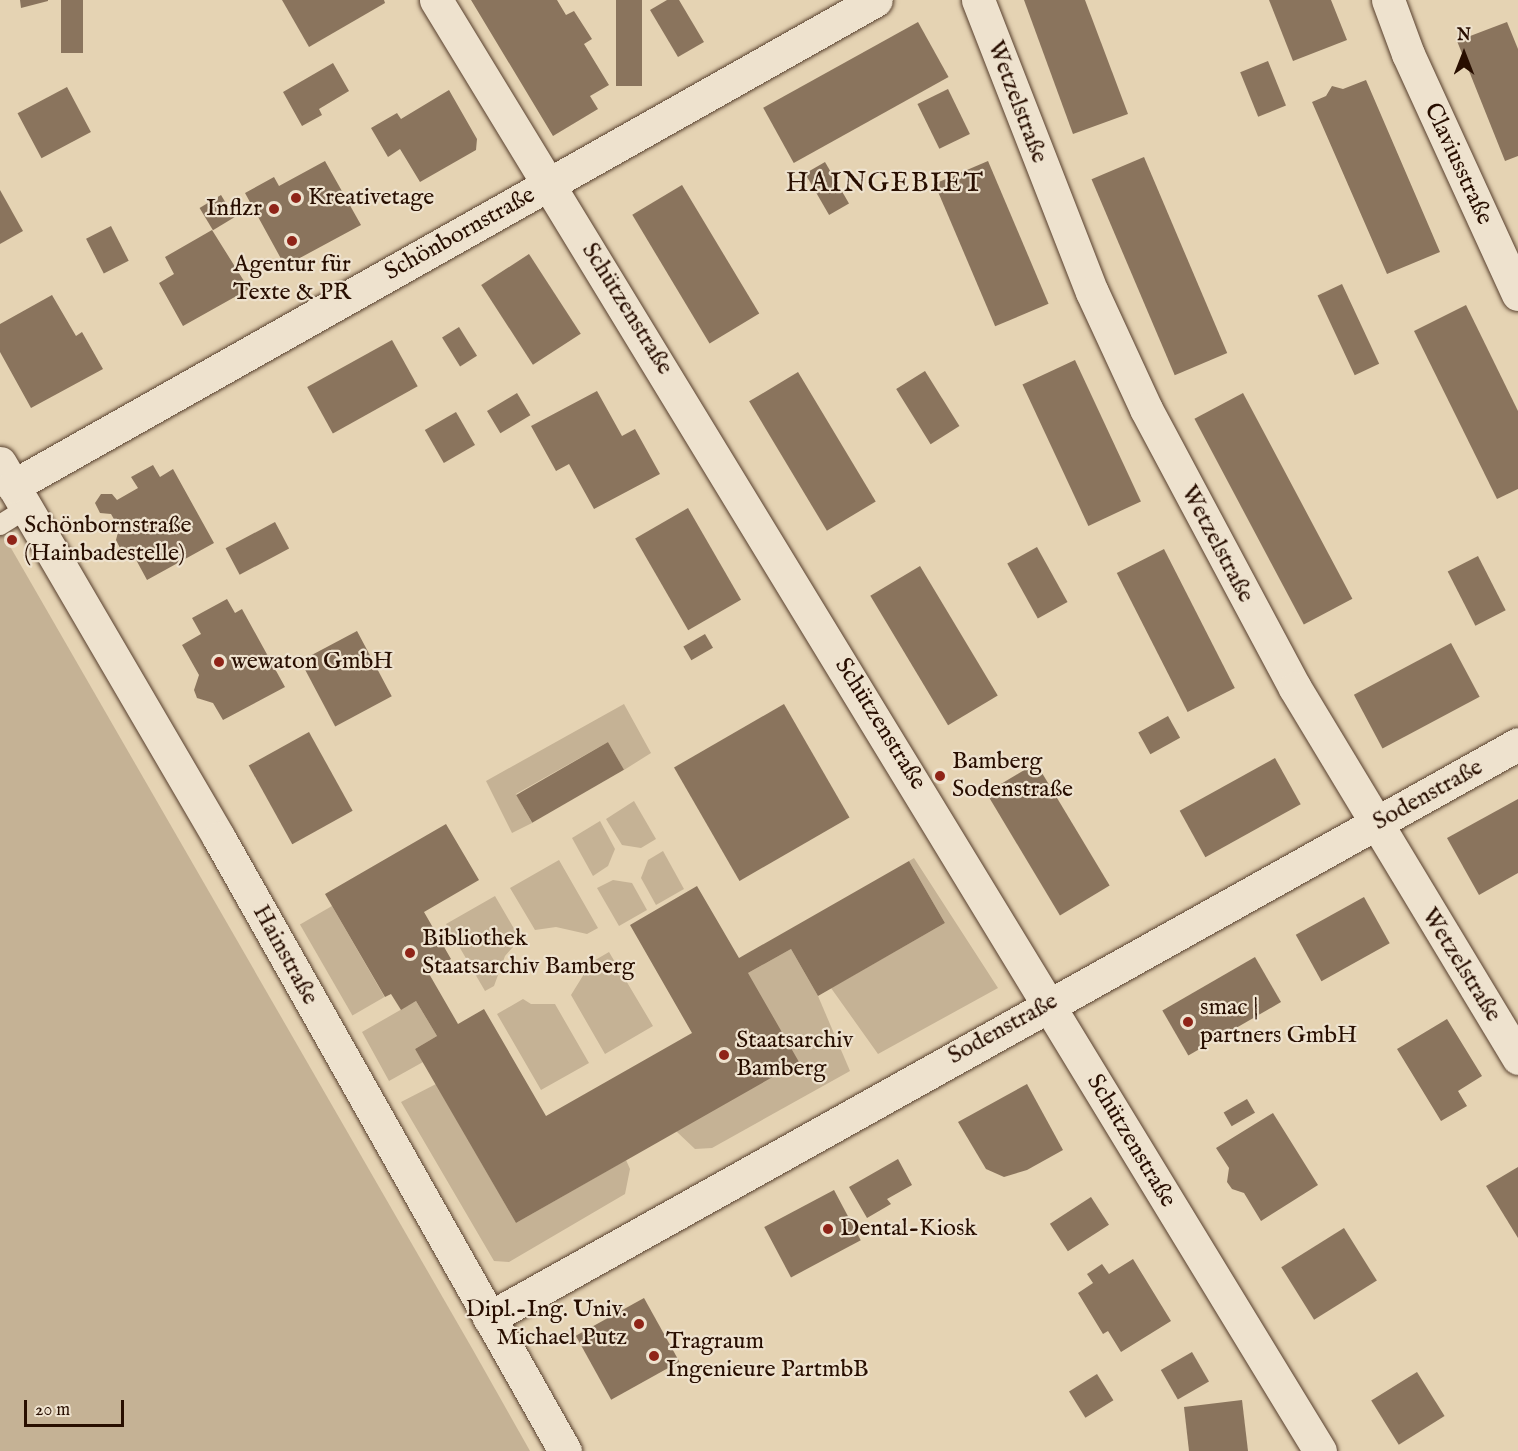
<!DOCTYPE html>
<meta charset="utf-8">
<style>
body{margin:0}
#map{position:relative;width:1518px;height:1451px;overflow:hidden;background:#e5d3b3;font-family:"IM FELL English",serif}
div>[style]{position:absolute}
.green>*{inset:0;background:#c5b295;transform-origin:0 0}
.building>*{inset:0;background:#8a745d;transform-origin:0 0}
.roads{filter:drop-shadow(0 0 2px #573f2d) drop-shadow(0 0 2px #573f2d)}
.lane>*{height:20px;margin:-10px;padding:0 10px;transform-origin:10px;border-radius:10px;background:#eee2ce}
.street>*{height:33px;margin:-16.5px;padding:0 16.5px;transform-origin:16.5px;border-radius:16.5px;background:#eee2ce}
.dots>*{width:16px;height:16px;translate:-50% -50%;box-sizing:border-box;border:3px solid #eee2ce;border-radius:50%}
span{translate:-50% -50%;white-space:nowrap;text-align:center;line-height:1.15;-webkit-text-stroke:4.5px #eee2ce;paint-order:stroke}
.street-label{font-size:24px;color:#280e00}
.poi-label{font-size:24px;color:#280e00}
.left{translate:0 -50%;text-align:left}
.right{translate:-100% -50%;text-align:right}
.quarter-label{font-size:27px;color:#280e00;letter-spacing:1.5px}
.north{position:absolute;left:1434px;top:24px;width:60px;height:60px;-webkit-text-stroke:4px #eee2ce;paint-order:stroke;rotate:0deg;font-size:16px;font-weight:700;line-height:24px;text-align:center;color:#280e00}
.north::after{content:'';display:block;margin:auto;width:21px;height:27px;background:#280e00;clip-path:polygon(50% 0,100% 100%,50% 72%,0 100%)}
.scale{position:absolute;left:24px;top:1400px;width:100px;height:27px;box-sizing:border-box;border:3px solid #280e00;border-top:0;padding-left:8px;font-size:18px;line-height:21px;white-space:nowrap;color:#280e00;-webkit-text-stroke:4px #eee2ce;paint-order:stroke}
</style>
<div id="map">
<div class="green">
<div style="clip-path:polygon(0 529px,473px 1350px,530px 1451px,0 1451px)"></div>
<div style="clip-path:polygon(624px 704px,651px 753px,624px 770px,608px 742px,516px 794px,532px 823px,512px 833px,486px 781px)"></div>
<div style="clip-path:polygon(634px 801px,656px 839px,641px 848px,622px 845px,606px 819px)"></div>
<div style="clip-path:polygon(600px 821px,615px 849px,608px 866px,593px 876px,572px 838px)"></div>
<div style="clip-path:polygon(663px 851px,684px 889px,656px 905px,641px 878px,648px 860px)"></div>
<div style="clip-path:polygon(914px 858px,998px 988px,878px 1054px,831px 988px,945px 923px,909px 861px)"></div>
<div style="clip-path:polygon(559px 860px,598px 928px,587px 934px,556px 927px,535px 930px,510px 888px)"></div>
<div style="clip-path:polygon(613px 880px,632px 883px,647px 910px,619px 926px,597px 888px)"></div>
<div style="clip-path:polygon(495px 896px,520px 939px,505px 956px,494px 986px,485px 991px,446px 924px)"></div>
<div style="left:332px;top:906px;width:105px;height:37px;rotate:60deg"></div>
<div style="clip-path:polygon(791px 949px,818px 996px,850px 1071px,712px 1148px,695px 1149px,676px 1131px,748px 973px)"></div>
<div style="clip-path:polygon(609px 952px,653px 1026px,605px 1054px,571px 995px,584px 974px,585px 966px)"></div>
<div style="clip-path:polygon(523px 999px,531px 1004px,555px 1004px,589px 1063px,541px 1090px,497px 1014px)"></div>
<div style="clip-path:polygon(416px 1001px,437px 1036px,415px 1049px,423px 1062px,389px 1081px,362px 1032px)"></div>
<div style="clip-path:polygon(436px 1084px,516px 1223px,626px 1160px,630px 1169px,625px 1194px,509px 1262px,494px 1261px,401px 1102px)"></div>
</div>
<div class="building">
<div style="clip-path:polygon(20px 0,48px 0,48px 1px,21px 8px)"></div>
<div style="left:61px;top:0;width:22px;height:53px"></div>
<div style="clip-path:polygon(282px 0,384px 0,385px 3px,309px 47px)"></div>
<div style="clip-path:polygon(471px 0,557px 0,566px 15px,574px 11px,592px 39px,584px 44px,609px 85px,590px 96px,598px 109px,553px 136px)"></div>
<div style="left:616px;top:0;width:26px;height:86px"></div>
<div style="clip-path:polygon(667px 0,679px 0,704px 42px,678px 57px,650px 10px)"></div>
<div style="clip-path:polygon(1024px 0,1085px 0,1128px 114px,1073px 134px)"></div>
<div style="clip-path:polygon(1269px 0,1331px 0,1347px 40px,1293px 61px)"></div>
<div style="left:918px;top:22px;width:63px;height:177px;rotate:61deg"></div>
<div style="clip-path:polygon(1507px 22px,1518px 49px,1518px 156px,1505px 161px,1457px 41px)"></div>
<div style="left:1268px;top:61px;width:48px;height:30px;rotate:68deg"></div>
<div style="clip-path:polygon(333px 63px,349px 91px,319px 109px,322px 115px,302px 126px,283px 92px)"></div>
<div style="clip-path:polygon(1366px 80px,1440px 252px,1387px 274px,1312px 102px,1326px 96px,1332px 86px,1343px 89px)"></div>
<div style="left:67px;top:87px;width:51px;height:56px;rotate:62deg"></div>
<div style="left:948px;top:89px;width:50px;height:34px;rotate:64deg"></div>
<div style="clip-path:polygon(449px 90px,477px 139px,476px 150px,420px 182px,400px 149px,388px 157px,371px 128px,397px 113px,401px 119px)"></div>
<div style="left:1144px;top:157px;width:213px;height:57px;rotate:67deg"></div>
<div style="clip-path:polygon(325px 161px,361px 225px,285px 266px,245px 193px,274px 177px,279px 186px)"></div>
<div style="left:988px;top:161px;width:155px;height:58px;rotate:67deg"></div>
<div style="left:825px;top:162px;width:48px;height:23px;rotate:60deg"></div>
<div style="left:682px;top:185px;width:150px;height:58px;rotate:59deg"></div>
<div style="clip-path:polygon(0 190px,23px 231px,0 244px)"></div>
<div style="left:221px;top:195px;width:26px;height:25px;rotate:59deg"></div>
<div style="left:111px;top:226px;width:39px;height:28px;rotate:63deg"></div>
<div style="clip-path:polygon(212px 230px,249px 289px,183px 326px,159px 283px,174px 274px,165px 257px)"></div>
<div style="left:529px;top:254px;width:95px;height:57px;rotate:57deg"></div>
<div style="left:1342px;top:284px;width:88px;height:27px;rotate:65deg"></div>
<div style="clip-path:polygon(52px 295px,76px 336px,82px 332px,103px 369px,31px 408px,0 352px,0 324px)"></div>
<div style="clip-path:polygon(1466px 305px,1518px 411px,1518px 489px,1497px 499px,1414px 331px)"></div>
<div style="left:459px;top:327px;width:34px;height:20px;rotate:58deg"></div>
<div style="left:392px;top:340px;width:53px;height:97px;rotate:61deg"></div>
<div style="left:1075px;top:360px;width:156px;height:58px;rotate:65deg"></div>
<div style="left:925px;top:371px;width:65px;height:34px;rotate:58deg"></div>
<div style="left:798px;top:372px;width:151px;height:57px;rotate:59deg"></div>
<div style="clip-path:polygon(597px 391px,622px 436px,635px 429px,660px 474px,594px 509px,569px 464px,556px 471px,531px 426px)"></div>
<div style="left:517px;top:393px;width:26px;height:35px;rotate:59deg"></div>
<div style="left:1243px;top:393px;width:233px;height:55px;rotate:62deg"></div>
<div style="left:456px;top:412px;width:38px;height:36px;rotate:60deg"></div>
<div style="clip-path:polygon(153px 465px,160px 477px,173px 469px,214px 543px,147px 580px,134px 556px,122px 552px,116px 540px,119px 528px,111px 514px,100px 513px,95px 503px,101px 494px,112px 494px,117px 500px,138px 488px,131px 477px)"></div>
<div style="left:688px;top:508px;width:106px;height:61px;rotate:60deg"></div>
<div style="left:275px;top:522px;width:30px;height:56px;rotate:62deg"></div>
<div style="left:1037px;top:547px;width:63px;height:34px;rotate:61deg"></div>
<div style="left:1164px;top:549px;width:156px;height:53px;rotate:63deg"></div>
<div style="left:1478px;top:556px;width:61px;height:34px;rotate:63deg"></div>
<div style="left:920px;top:566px;width:151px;height:58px;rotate:59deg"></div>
<div style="clip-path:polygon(227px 599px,235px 613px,242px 609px,285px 687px,223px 720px,213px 703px,197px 698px,194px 690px,199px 675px,182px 645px,201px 634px,192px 618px)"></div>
<div style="left:357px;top:631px;width:74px;height:64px;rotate:62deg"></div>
<div style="left:705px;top:634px;width:16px;height:25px;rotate:60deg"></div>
<div style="left:1451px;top:643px;width:61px;height:110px;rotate:62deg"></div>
<div style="left:784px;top:704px;width:131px;height:127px;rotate:60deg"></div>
<div style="left:1168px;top:716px;width:25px;height:34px;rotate:61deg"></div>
<div style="left:309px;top:732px;width:90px;height:69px;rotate:61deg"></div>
<div style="left:608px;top:742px;width:32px;height:106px;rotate:60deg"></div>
<div style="left:1275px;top:758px;width:53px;height:109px;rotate:61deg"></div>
<div style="left:1036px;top:763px;width:143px;height:58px;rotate:59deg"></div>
<div style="clip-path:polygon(1518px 799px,1518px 873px,1479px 895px,1447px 838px)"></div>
<div style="clip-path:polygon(446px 824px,479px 880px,424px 912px,451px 959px,428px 972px,458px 1024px,484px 1009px,546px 1116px,692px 1033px,630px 925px,697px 886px,739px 958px,909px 861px,945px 923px,818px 996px,791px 949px,748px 973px,799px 1062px,516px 1223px,415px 1049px,437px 1036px,416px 1001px,401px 1010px,391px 994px,385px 997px,325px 894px)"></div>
<div style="left:1364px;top:897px;width:53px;height:78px;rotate:61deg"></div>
<div style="left:1255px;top:957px;width:52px;height:107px;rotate:60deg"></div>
<div style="clip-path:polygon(1447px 1019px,1482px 1076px,1458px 1091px,1467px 1106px,1441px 1121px,1397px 1049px)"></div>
<div style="clip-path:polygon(1027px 1084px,1063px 1150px,1027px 1170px,1004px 1177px,986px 1169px,958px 1122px)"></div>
<div style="left:1247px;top:1099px;width:16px;height:27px;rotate:60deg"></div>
<div style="clip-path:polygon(1273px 1113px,1318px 1185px,1261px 1221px,1244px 1193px,1232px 1189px,1227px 1182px,1229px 1168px,1216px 1148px)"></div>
<div style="clip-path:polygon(898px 1159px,912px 1185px,887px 1199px,891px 1204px,867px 1218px,849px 1187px)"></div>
<div style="clip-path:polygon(1518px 1167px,1518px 1238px,1486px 1186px)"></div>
<div style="left:834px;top:1190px;width:57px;height:79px;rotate:62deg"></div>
<div style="left:1091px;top:1197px;width:33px;height:49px;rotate:57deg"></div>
<div style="left:1344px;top:1228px;width:62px;height:74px;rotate:58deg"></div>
<div style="clip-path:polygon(1133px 1259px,1171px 1321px,1121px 1352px,1108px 1331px,1103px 1334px,1078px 1293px,1093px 1283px,1087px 1274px,1102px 1264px,1109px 1274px)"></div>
<div style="left:644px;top:1298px;width:73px;height:78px;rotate:61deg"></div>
<div style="left:1192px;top:1352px;width:34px;height:36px;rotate:60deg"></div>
<div style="left:1417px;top:1372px;width:52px;height:54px;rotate:58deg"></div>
<div style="left:1097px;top:1374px;width:31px;height:33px;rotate:58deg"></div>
<div style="clip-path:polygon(1242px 1400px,1248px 1451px,1189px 1451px,1184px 1407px)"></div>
</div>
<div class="roads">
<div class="lane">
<div style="left:0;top:525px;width:32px;rotate:-32deg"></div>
</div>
<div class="street">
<div style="left:436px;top:0;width:1699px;rotate:58.65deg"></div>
<div style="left:978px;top:0;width:313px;rotate:68.7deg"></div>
<div style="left:1092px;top:292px;width:129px;rotate:65.2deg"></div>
<div style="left:1146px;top:409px;width:316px;rotate:61.9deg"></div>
<div style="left:1295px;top:688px;width:432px;rotate:58.9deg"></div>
<div style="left:1388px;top:0;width:58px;rotate:69.7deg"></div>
<div style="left:1408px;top:54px;width:264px;rotate:65.4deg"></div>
<div style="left:0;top:463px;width:434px;rotate:59.7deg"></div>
<div style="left:219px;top:838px;width:704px;rotate:60.56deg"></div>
<div style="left:13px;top:486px;width:990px;rotate:-29.39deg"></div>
<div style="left:489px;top:1318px;width:1178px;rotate:-29.15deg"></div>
</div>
</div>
<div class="dots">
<div style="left:296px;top:198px;background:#8f2418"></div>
<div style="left:274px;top:209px;background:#8f2418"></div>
<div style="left:292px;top:241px;background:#8f2418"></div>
<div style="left:12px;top:540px;background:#8f2418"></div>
<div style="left:219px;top:662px;background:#8f2418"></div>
<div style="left:940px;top:776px;background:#8f2418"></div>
<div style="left:410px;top:953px;background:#8f2418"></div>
<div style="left:1188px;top:1022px;background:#8f2418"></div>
<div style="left:724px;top:1055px;background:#8f2418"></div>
<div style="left:828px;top:1229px;background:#8f2418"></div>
<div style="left:639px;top:1324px;background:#8f2418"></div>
<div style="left:654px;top:1356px;background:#8f2418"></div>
</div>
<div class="street-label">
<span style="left:1017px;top:102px;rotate:69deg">Wetzelstraße</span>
<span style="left:1458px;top:164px;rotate:65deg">Claviusstraße</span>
<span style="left:460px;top:234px;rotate:-29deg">Schönbornstraße</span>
<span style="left:627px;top:309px;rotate:58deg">Schützenstraße</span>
<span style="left:1217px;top:544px;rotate:62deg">Wetzelstraße</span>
<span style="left:880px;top:724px;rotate:58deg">Schützenstraße</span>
<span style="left:1428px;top:795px;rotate:-29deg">Sodenstraße</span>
<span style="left:285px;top:955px;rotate:61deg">Hainstraße</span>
<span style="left:1461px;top:965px;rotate:58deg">Wetzelstraße</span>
<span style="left:1003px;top:1029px;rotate:-29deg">Sodenstraße</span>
<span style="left:1131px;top:1141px;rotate:59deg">Schützenstraße</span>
</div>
<div class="poi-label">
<span class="left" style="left:308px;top:198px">Kreativetage</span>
<span class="right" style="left:262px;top:209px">Inflzr</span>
<span style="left:292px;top:279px">Agentur für<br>Texte &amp; PR</span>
<span class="left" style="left:24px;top:540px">Schönbornstraße<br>(Hainbadestelle)</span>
<span class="left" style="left:231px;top:662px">wewaton GmbH</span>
<span class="left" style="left:952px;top:776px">Bamberg<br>Sodenstraße</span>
<span class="left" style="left:422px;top:953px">Bibliothek<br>Staatsarchiv Bamberg</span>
<span class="left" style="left:1200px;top:1022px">smac |<br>partners GmbH</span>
<span class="left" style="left:736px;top:1055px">Staatsarchiv<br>Bamberg</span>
<span class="left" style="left:840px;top:1229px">Dental-Kiosk</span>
<span class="right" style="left:627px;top:1324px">Dipl.-Ing. Univ.<br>Michael Putz</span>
<span class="left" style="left:666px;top:1356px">Tragraum<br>Ingenieure PartmbB</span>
</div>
<div class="quarter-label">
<span style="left:885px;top:185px">HAINGEBIET</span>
</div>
<div class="north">N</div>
<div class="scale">20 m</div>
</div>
